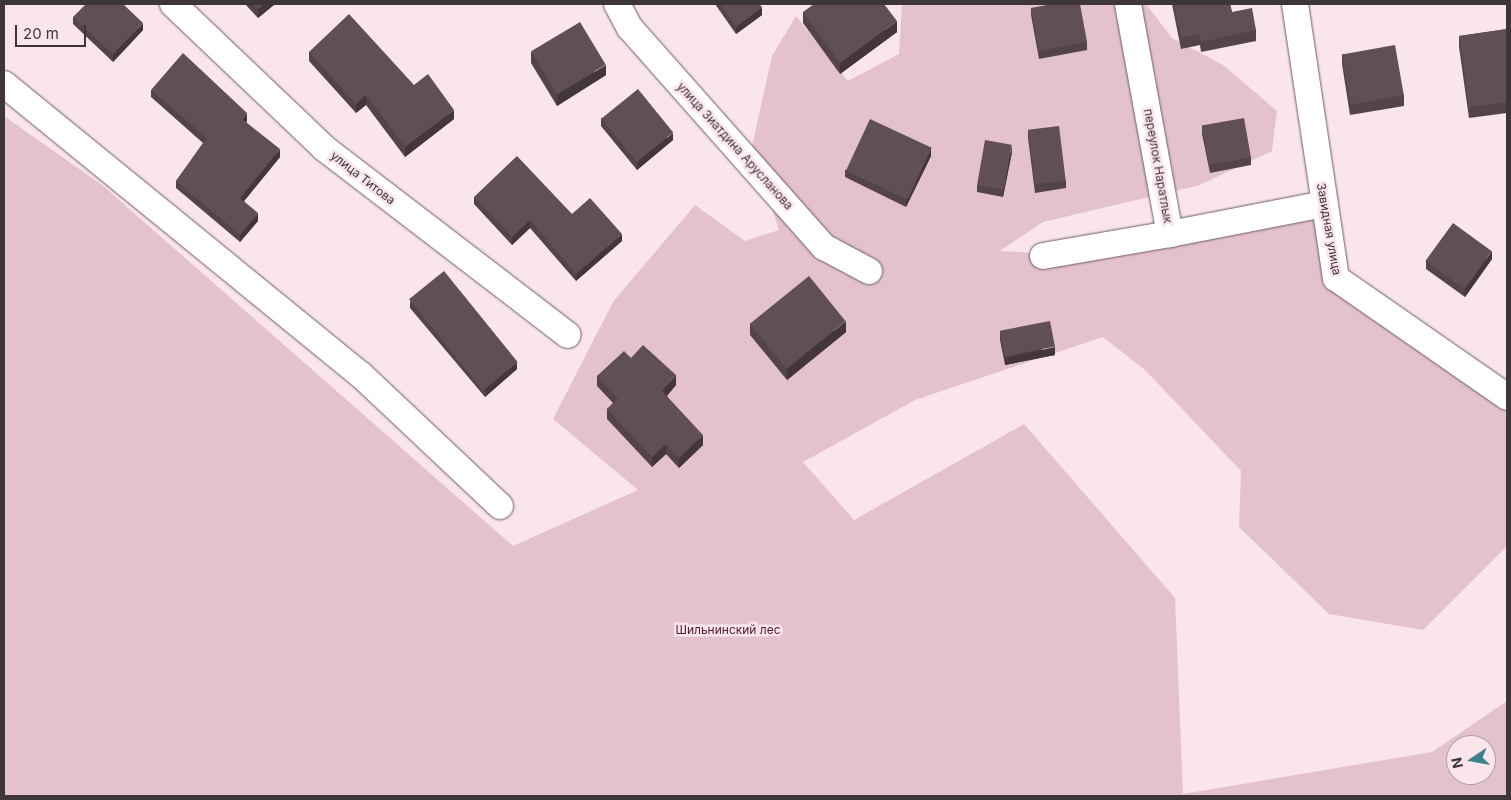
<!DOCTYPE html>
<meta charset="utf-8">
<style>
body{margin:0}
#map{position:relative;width:1511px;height:800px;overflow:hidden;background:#fae5eb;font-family:Inter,sans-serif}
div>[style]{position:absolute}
.green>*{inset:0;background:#e4c2cc}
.roads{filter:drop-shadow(0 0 1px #6e5c61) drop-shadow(0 0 1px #6e5c61)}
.minor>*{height:26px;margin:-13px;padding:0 13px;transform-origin:13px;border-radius:13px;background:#fff}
.wall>*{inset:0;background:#534448}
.shaded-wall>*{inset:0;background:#43373b}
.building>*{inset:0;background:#604f54;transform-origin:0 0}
span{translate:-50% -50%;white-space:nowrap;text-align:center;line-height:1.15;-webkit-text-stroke:5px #fae5eb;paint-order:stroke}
.street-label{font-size:12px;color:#3d3537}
.park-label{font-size:12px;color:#501b30}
.frame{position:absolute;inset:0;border:5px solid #3d3537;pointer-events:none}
.north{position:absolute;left:1446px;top:735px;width:50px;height:50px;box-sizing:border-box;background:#fae5eb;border:1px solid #ae9fa3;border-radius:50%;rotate:258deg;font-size:14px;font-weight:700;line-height:20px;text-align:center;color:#3d3537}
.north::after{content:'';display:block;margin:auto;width:18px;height:22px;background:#3c828d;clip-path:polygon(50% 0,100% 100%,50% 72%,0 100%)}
.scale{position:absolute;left:15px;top:25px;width:71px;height:22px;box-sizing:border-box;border:2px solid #3d3537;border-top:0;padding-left:6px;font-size:15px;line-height:18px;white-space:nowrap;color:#3d3537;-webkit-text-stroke:4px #fae5eb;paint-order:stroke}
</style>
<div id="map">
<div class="green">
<div style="clip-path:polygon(evenodd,902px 4px,1146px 4px,1172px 38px,1223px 65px,1277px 111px,1272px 151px,1200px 185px,1043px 222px,1000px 251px,1050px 254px,1324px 204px,1336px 278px,1507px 397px,1507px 546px,1423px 630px,1329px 614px,1239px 527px,1241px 471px,1145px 370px,1103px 337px,915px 400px,803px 462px,854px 520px,1024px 424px,1175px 598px,1183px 794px,1432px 752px,1507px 701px,1507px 796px,4px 796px,4px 116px,102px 185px,513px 546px,638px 490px,553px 419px,613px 302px,695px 205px,745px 241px,779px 230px,752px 146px,772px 56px,796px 16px,848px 81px,899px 54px,902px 4px,1456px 745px,1486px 745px,1486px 775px,1456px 775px,1456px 745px)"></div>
</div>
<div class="roads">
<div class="minor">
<div style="left:173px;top:4px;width:209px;rotate:43.6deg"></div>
<div style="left:324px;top:148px;width:307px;rotate:37.5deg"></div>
<div style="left:617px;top:4px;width:27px;rotate:62deg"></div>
<div style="left:630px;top:28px;width:293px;rotate:48.5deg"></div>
<div style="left:824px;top:247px;width:51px;rotate:28.1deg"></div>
<div style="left:1128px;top:4px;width:234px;rotate:79.7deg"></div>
<div style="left:1170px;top:234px;width:157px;rotate:-11deg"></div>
<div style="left:1295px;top:4px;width:277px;rotate:81.5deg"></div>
<div style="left:1336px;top:278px;width:208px;rotate:34.8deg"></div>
<div style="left:4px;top:84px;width:461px;rotate:39.2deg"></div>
<div style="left:361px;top:375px;width:191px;rotate:43.3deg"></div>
<div style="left:1043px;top:256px;width:129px;rotate:-9.8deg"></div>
</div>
</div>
<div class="wall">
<div style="clip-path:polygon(245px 4px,275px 4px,258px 18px)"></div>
<div style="clip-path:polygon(715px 4px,759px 4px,762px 15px,736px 34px)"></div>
<div style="clip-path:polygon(1172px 4px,1230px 4px,1232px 12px,1256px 30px,1256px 41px,1201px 52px,1200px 45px,1181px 49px)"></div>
<div style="clip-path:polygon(1031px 8px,1087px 42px,1087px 50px,1039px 59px,1031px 15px)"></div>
<div style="clip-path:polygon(803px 12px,897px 32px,840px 74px,803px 23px)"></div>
<div style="clip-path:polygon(73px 17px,143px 30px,113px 62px,73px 24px)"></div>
<div style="clip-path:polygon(1507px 29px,1507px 113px,1469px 118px,1459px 47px,1459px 36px)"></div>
<div style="clip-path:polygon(309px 52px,414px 85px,454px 119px,405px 157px,366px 105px,356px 113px,309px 61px)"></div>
<div style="clip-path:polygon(531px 52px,606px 75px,557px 106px,531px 63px)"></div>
<div style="clip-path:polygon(1342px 54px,1404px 95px,1404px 106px,1350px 115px,1342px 64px)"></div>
<div style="clip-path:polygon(151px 90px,247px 121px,246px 122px,280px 157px,244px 201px,258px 221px,240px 242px,176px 188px,176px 181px,203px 143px,151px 97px)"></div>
<div style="clip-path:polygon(601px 118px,673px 140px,637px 170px,601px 126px)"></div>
<div style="clip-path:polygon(1202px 126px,1251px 157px,1251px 165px,1210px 173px,1202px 134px)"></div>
<div style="clip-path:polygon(1028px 130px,1066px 181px,1066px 188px,1035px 193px,1028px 138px)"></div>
<div style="clip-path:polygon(1012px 152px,1003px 197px,977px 192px,977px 185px)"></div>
<div style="clip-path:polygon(931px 156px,906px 207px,845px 177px,845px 170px)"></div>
<div style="clip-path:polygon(474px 197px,572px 214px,622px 241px,576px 281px,530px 228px,512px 245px,474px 204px)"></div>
<div style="clip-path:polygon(1492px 259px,1465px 297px,1426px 269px,1426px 261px)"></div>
<div style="clip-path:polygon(410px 301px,517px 369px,485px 397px,410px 308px)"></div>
<div style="clip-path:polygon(750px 324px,846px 332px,787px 380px,750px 335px)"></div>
<div style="clip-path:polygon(1000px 332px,1055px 355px,1005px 365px,1000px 340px)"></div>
<div style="clip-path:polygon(631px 358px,676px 385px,667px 396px,703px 445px,679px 468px,666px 454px,652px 467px,607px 419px,607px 409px,613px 403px,597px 386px,597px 376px)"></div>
</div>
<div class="shaded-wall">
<div style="clip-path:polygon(264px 4px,275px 4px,258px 18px,258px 9px)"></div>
<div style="clip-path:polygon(762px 7px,762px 15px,736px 34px,736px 27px)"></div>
<div style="clip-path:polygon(897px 21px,897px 32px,840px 74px,840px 63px)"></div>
<div style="clip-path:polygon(143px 23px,143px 30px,113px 62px,113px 54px)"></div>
<div style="clip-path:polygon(606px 65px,606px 75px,557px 106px,557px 95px)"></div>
<div style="clip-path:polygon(366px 95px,366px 105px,356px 113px,356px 104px)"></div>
<div style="clip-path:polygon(454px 110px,454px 119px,405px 157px,405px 147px)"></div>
<div style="clip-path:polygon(247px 113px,247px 121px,242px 127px,242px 119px)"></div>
<div style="clip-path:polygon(673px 133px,673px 140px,637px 170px,637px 162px)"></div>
<div style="clip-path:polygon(1012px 145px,1012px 152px,1003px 197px,1003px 190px)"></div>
<div style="clip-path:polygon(931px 148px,931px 156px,906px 207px,906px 199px)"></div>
<div style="clip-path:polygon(280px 149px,280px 157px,240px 206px,240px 198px)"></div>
<div style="clip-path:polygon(258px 213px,258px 221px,240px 242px,240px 235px)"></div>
<div style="clip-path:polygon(530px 220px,530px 228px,512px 245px,512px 237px)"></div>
<div style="clip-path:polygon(622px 234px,622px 241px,576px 281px,576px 274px)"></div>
<div style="clip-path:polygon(1492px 251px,1492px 259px,1465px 297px,1465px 289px)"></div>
<div style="clip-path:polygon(846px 321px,846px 332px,787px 380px,787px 369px)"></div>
<div style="clip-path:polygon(1055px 347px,1055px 355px,1005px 365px,1005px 358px)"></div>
<div style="clip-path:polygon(517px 362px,517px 369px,485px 397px,485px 390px)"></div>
<div style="clip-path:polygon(676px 375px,676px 385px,662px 401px,662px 391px)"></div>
<div style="clip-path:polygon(703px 435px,703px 445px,679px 468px,679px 458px)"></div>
<div style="clip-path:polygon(666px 444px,666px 454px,652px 467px,652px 457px)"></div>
</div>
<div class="building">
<div style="clip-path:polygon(86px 4px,123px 4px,143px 23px,113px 54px,73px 17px)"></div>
<div style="clip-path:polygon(253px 4px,264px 4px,258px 9px)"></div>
<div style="clip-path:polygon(720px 4px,759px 4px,762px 7px,736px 27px)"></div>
<div style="clip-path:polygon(814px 4px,884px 4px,897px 21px,840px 63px,803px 12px)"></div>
<div style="clip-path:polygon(1052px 4px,1080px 4px,1087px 42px,1039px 51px,1031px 8px)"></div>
<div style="clip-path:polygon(1174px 4px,1230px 4px,1232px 12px,1252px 8px,1256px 30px,1201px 42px,1200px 34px,1181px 38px)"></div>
<div style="clip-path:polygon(349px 14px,414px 85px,428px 74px,454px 110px,405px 147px,366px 95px,356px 104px,309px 52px)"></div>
<div style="left:580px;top:22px;width:50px;height:57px;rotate:59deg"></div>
<div style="clip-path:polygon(1507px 29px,1507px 102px,1469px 107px,1459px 36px)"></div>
<div style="left:1395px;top:45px;width:51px;height:54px;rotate:80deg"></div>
<div style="clip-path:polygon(183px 53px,247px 113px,242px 119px,280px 149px,240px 198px,258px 213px,240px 235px,176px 181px,207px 138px,151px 90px)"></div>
<div style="left:638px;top:89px;width:56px;height:47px;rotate:51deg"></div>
<div style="left:1244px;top:118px;width:40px;height:43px;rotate:80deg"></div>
<div style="left:870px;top:119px;width:68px;height:57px;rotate:25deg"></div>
<div style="left:1059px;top:126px;width:55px;height:31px;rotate:83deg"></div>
<div style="left:985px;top:140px;width:27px;height:46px;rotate:10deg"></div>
<div style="clip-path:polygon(517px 156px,572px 214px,590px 198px,622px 234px,576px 274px,530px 220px,512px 237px,474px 197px)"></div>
<div style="left:1453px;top:223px;width:48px;height:47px;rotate:36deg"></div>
<div style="left:444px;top:271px;width:117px;height:45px;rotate:51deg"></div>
<div style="left:809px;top:276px;width:58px;height:76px;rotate:51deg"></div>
<div style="left:1050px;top:321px;width:26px;height:51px;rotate:79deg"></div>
<div style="clip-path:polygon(643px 345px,676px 375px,662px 391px,703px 435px,679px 458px,666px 444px,652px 457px,607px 409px,618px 399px,597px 376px,624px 351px,631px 358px)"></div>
</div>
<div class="street-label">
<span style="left:735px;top:146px;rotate:48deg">улица Зиатдина Арусланова</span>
<span style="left:1158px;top:166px;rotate:80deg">переулок Наратлык</span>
<span style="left:363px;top:178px;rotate:38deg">улица Титова</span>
<span style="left:1329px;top:229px;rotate:80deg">Завидная улица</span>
</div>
<div class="park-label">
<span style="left:728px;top:630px">Шильнинский лес</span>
</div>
<div class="frame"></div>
<div class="north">N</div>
<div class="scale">20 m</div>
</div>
